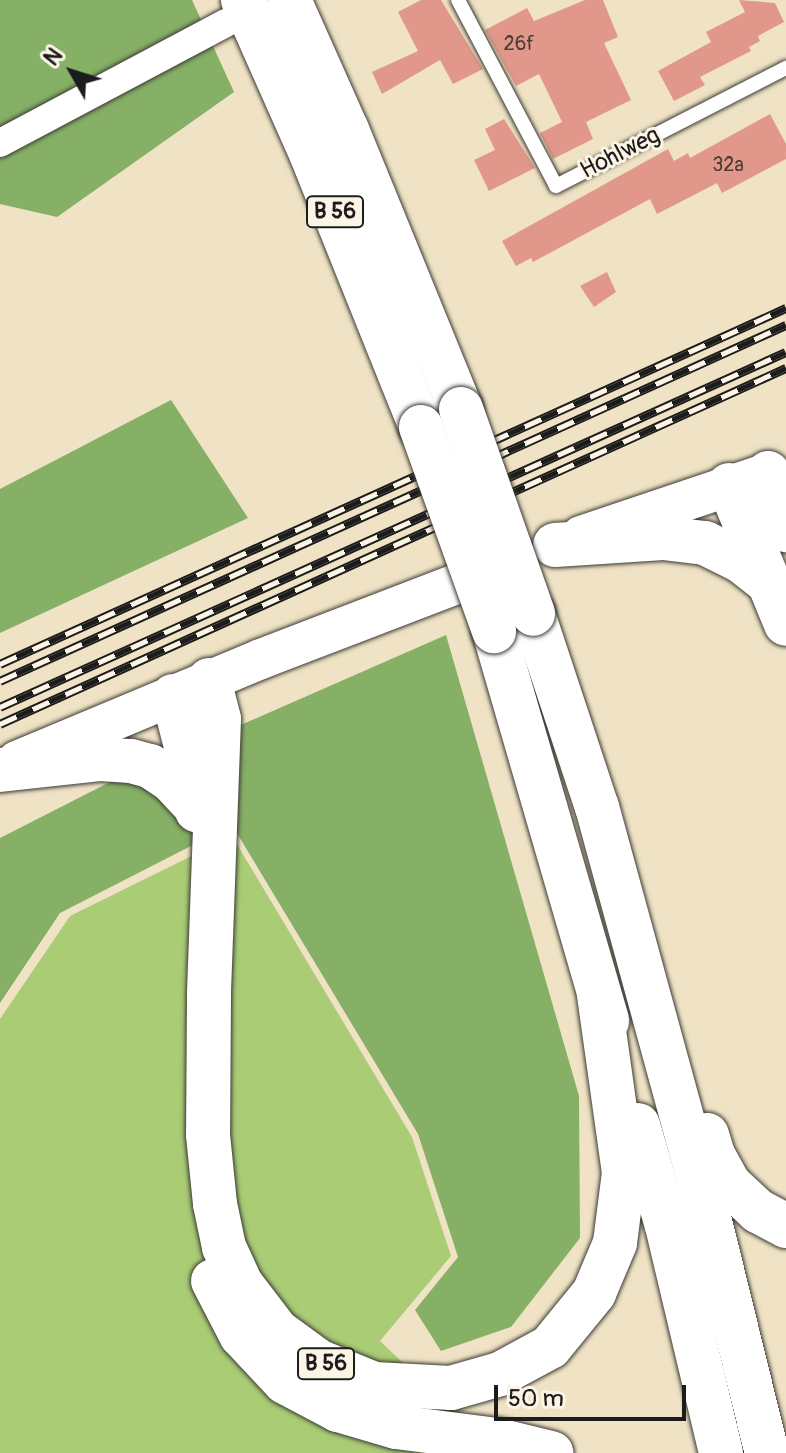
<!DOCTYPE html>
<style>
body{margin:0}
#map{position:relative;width:786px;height:1453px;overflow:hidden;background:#f0e3c5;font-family:Pangolin,sans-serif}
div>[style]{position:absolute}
.green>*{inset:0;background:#a9cc75}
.forest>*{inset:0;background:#86b066}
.building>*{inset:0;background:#e1988a}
.roads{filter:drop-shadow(0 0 2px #3c3a35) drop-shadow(0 0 2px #3c3a35)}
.lane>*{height:14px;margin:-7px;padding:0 7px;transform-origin:7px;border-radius:7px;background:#fff}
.street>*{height:28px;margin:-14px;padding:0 14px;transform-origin:14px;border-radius:14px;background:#fff}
.secondary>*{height:40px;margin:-20px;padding:0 20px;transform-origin:20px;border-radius:20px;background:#fff}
.highway>*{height:44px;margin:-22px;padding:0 22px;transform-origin:22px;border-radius:22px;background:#fff}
.rail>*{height:9px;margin-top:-4.5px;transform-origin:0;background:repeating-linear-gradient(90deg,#fcf5e5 0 18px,#1c1c1c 0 36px);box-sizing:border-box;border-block:2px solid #1c1c1c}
.bridges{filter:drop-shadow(0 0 2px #3c3a35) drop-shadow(0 0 2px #3c3a35)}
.highway-bridge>*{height:44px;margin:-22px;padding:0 22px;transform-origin:22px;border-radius:22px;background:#fff}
span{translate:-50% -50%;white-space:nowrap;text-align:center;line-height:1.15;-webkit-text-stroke:6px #fcf5e5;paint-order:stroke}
.number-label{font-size:20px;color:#4d3b38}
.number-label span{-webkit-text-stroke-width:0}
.shield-label span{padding:2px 6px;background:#fcf5e5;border:2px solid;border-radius:6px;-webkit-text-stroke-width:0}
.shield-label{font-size:22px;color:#1c1c1c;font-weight:700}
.street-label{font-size:24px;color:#1c1c1c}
.north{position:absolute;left:32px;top:32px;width:80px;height:80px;-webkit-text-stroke:6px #fcf5e5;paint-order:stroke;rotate:309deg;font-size:22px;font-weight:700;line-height:32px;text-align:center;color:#1c1c1c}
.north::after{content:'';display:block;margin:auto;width:28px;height:36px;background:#1c1c1c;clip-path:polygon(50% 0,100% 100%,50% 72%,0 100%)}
.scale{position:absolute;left:494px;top:1385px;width:192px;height:36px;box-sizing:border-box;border:4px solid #1c1c1c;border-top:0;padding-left:10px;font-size:24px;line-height:28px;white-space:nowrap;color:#1c1c1c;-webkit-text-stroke:6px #fcf5e5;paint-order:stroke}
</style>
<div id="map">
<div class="green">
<div style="clip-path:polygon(232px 836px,412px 1137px,451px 1256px,380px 1341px,497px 1453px,0 1453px,0 1019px,70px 916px)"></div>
</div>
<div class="forest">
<div style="clip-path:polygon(0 0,192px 0,234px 92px,57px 217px,0 204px)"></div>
<div style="clip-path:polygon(171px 400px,248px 518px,0 633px,0 489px)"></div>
<div style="clip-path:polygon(446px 635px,579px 1096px,580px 1238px,511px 1327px,441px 1351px,415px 1310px,458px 1257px,418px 1134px,232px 825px,60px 913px,0 1003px,0 838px,106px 784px)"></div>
</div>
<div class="building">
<div style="clip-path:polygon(421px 0,441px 0,483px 69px,453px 84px,440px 60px,382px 94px,372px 72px,418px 51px,398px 12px)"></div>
<div style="clip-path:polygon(585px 0,603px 0,618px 37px,604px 43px,631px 100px,586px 122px,593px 139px,553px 159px,540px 133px,562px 122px,539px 74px,516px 86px,485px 30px,527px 8px,534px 21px)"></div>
<div style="clip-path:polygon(739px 0,775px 3px,784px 22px,758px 36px,760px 41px,749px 47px,751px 51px,700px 77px,705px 85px,674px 101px,658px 71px,711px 42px,706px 32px,745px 12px)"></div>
<div style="clip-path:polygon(770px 114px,786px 144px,786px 159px,722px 193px,717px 183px,657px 214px,650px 199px,533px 262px,531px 258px,516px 266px,502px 241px,668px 149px,674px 161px,688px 153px,690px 158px)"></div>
<div style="clip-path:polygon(504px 119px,535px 168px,489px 191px,474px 160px,495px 150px,485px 129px)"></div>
<div style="clip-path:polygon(607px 272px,616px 292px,594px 307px,580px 286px)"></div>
</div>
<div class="roads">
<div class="lane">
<div style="left:458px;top:0;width:210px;rotate:62.2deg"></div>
<div style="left:556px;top:186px;width:259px;rotate:-27.2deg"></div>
</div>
<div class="street">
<div style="left:0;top:143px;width:256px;rotate:-28deg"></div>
</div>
<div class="secondary">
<div style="left:581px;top:536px;width:188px;rotate:-18.6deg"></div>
<div style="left:17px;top:761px;width:264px;rotate:-22.7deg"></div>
<div style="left:261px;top:659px;width:259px;rotate:-21deg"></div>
</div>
<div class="highway">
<div style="left:243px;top:0;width:171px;rotate:66.1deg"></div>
<div style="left:312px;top:156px;width:292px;rotate:68.1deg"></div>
<div style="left:289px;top:0;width:142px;rotate:66deg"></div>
<div style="left:347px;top:130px;width:301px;rotate:67.8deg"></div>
<div style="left:768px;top:473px;width:60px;rotate:72.5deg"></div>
<div style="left:729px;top:485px;width:150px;rotate:67.7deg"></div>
<div style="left:555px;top:545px;width:108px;rotate:-3.7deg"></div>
<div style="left:663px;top:538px;width:42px;rotate:6.8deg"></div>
<div style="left:705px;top:543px;width:40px;rotate:26.6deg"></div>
<div style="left:741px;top:561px;width:34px;rotate:38deg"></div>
<div style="left:533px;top:614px;width:203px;rotate:71.7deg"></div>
<div style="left:597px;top:807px;width:417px;rotate:74.7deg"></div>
<div style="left:707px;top:1209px;width:251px;rotate:76.2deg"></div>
<div style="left:494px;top:631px;width:406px;rotate:73.8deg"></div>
<div style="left:209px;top:680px;width:40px;rotate:75.6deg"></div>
<div style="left:219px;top:719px;width:278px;rotate:92.1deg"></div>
<div style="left:209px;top:997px;width:138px;rotate:90.4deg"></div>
<div style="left:208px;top:1135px;width:69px;rotate:84.2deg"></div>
<div style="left:215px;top:1204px;width:44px;rotate:78.2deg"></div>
<div style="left:224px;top:1247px;width:41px;rotate:65.3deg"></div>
<div style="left:241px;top:1284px;width:59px;rotate:52.5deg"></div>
<div style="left:277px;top:1331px;width:51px;rotate:36.2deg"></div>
<div style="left:318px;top:1361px;width:61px;rotate:22.3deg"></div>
<div style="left:374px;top:1384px;width:77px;rotate:3deg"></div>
<div style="left:451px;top:1388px;width:51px;rotate:-15.9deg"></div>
<div style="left:500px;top:1374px;width:57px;rotate:-28.4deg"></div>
<div style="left:550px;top:1347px;width:70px;rotate:-50.8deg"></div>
<div style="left:594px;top:1293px;width:54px;rotate:-67.2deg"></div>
<div style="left:615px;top:1243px;width:71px;rotate:-82.7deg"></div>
<div style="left:624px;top:1173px;width:181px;rotate:-98deg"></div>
<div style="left:173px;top:696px;width:68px;rotate:75.6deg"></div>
<div style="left:190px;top:762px;width:49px;rotate:81.9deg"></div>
<div style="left:0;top:770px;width:102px;rotate:-6.2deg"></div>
<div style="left:101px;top:759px;width:30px;rotate:4deg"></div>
<div style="left:131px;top:761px;width:20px;rotate:15deg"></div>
<div style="left:150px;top:766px;width:25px;rotate:34deg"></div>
<div style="left:171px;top:780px;width:38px;rotate:47deg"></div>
<div style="left:638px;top:1125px;width:105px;rotate:74deg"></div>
<div style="left:667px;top:1226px;width:233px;rotate:76.6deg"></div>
<div style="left:707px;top:1135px;width:21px;rotate:73deg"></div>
<div style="left:713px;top:1155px;width:33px;rotate:61deg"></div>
<div style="left:729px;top:1184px;width:40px;rotate:43deg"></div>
<div style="left:758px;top:1211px;width:32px;rotate:28deg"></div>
<div style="left:213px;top:1281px;width:61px;rotate:62.6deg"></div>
<div style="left:241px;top:1335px;width:64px;rotate:46.9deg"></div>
<div style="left:285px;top:1382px;width:60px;rotate:27.8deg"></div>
<div style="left:338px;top:1410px;width:60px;rotate:16.3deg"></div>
<div style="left:396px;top:1427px;width:102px;rotate:7.3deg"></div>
<div style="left:497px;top:1440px;width:56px;rotate:13.5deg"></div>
</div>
</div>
<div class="rail">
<div style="left:0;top:664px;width:863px;rotate:-24.37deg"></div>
<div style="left:0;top:681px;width:863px;rotate:-24.37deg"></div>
<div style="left:0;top:707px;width:862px;rotate:-24.31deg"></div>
<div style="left:0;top:724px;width:863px;rotate:-24.37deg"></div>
</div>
<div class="bridges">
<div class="highway-bridge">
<div style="left:461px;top:409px;width:217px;rotate:70.6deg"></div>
<div style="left:421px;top:427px;width:217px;rotate:70.3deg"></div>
</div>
</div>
<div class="number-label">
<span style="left:519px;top:43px">26f</span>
<span style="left:728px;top:164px">32a</span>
</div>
<div class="shield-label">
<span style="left:335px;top:212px">B 56</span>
<span style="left:326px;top:1364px">B 56</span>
</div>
<div class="street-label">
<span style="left:620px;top:153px;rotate:-27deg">Hohlweg</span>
</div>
<div class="north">N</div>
<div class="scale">50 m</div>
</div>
